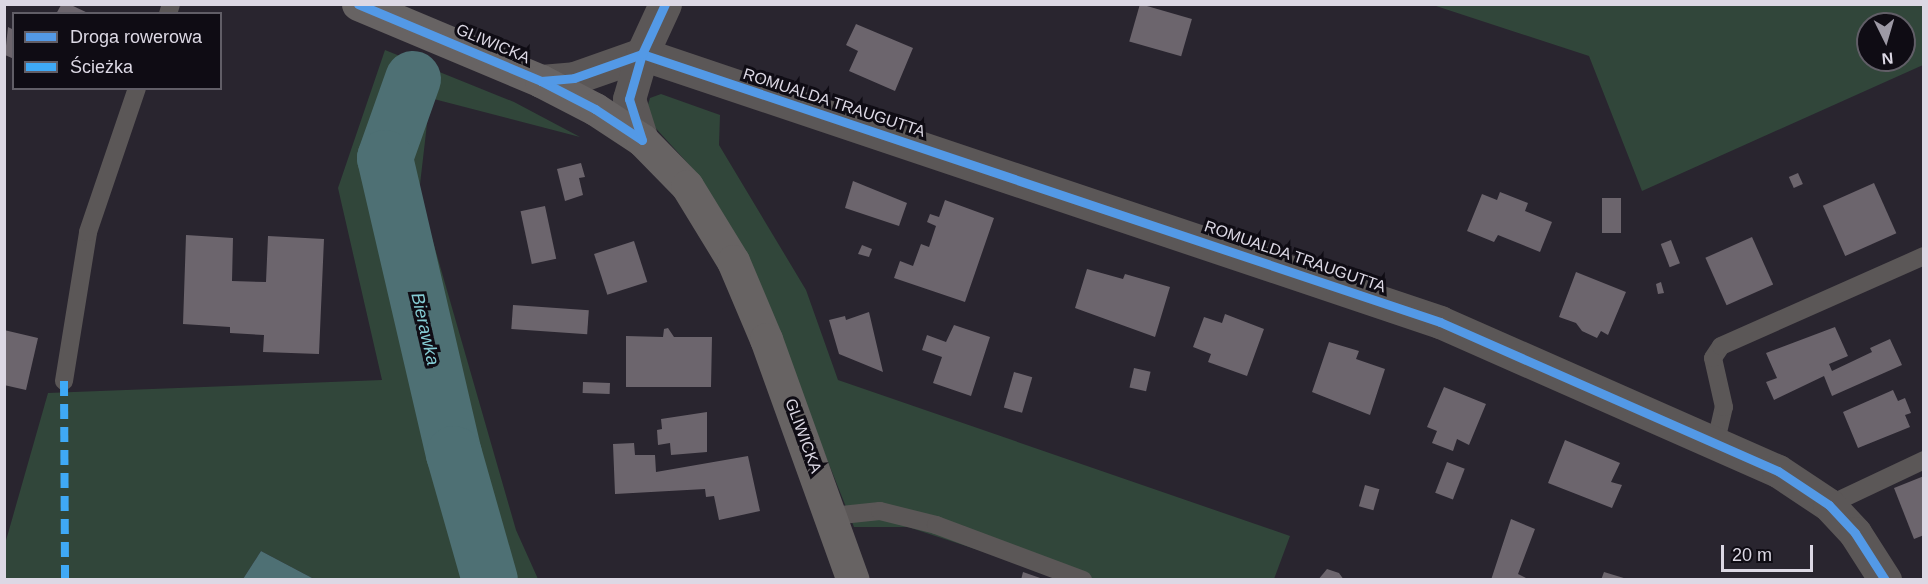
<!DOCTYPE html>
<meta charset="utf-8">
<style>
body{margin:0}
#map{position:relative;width:1928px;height:584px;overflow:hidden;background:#29252f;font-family:Helvetica,sans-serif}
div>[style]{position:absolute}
.green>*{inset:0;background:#31463a}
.water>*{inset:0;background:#4e7074}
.river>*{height:56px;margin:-28px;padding:0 28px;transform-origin:28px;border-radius:28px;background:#4e7074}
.building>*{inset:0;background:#6c656d;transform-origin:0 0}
.service>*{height:18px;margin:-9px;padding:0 9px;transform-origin:9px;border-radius:9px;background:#5b5757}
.minor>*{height:33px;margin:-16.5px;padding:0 16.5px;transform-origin:16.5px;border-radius:16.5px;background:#5b5757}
.secondary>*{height:33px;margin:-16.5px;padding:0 16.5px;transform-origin:16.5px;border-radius:16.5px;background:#676363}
.quiet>*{height:8px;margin-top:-4px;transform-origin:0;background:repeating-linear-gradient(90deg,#3fa9f5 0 15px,transparent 0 23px)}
.cycleway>*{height:9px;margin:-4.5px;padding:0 4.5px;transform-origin:4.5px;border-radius:4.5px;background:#5399e6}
span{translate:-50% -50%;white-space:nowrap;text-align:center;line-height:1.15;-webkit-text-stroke:6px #0f0c14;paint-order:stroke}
.street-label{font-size:16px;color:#dcd8e4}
.water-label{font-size:18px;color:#85ccd4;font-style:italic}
.frame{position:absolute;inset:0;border:6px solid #dcd8e4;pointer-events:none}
.legend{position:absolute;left:12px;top:12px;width:210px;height:78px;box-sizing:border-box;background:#0f0c14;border:2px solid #615e67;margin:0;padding:8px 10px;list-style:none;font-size:18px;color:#dcd8e4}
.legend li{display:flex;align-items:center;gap:12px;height:30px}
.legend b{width:30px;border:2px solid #615e67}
.north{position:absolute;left:1856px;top:12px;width:60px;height:60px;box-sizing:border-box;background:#0f0c14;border:2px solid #615e67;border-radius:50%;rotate:175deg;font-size:16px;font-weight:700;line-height:24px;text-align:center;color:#dcd8e4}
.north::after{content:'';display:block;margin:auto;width:21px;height:27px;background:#9d99a5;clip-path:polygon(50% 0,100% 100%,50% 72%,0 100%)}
.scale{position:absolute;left:1721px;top:545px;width:92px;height:27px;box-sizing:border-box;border:3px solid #dcd8e4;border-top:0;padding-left:8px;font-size:18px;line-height:21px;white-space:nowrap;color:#dcd8e4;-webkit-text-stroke:4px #0f0c14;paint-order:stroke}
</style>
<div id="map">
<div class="green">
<div style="clip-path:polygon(evenodd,1433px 5px,1923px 5px,1923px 65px,1642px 191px,1589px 56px,1433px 5px,1868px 24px,1904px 24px,1904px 60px,1868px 60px,1868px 24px)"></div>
<div style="clip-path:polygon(385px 50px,514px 102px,580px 137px,430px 98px,419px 193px,516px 530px,538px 579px,314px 579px,261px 551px,243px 579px,5px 580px,5px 544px,48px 393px,382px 380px,338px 188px)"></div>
<div style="clip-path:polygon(661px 94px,720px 115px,719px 145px,806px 290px,838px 380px,1290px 536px,1274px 579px,1067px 579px,908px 527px,854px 527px,765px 304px,693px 169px,651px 123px,647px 108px,650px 98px)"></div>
</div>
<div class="water">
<div style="clip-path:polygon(261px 551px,314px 579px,243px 579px)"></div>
</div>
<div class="river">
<div style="left:413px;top:79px;width:84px;rotate:109.5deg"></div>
<div style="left:385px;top:158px;width:304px;rotate:76.9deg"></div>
<div style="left:454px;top:454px;width:131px;rotate:74.1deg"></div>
</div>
<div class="building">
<div style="left:1140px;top:4px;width:54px;height:39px;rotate:16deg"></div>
<div style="clip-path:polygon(61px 5px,71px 5px,90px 14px,56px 14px)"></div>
<div style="clip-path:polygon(856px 24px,913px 48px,895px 91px,849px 71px,858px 51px,846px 45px)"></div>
<div style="clip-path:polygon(8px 27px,14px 30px,14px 59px,5px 55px)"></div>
<div style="clip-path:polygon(581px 163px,585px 177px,579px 178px,583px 195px,565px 201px,557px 169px)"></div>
<div style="left:1798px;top:173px;width:12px;height:10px;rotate:66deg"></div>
<div style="clip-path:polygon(853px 181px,907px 203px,899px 226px,845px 208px)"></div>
<div style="left:1874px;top:183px;width:55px;height:56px;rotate:66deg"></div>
<div style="clip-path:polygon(1500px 192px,1528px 203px,1525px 211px,1552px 222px,1540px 252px,1498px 235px,1494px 242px,1467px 231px,1482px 194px,1497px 200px)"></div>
<div style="left:1602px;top:198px;width:19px;height:35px"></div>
<div style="clip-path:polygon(945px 200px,994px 218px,965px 302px,894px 278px,900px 261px,913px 266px,921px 244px,929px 247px,936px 226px,927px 222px,930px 214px,939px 217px)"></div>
<div style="left:545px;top:206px;width:54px;height:25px;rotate:78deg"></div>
<div style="clip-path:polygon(186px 235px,233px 238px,232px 281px,266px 282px,268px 236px,324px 239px,319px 354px,263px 352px,264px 335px,230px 333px,230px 327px,183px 324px)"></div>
<div style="left:1752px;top:237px;width:52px;height:51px;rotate:66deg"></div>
<div style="left:1671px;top:240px;width:25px;height:11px;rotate:69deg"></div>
<div style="left:634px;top:241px;width:43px;height:42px;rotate:72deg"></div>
<div style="clip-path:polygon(862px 245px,872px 249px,869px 257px,858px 254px)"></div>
<div style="clip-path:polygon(1087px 269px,1123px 279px,1125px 274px,1170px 287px,1155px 337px,1075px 308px)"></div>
<div style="clip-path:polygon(1576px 272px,1626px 292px,1608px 335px,1601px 331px,1597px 338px,1582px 331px,1576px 323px,1559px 317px)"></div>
<div style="clip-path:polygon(1661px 282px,1664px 293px,1658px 294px,1656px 284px)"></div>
<div style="left:513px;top:305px;width:76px;height:24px;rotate:4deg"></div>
<div style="clip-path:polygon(869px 312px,883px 372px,839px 354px,829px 320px,845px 316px,846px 320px)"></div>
<div style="clip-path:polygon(1225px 314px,1264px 329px,1247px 376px,1208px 362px,1211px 354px,1193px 347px,1204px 317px,1222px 323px)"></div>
<div style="clip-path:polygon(954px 325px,990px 337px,971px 396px,933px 383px,942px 357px,922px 350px,927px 335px,946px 342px)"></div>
<div style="clip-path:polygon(1835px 327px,1848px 356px,1829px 364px,1832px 371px,1872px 352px,1870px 348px,1890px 339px,1902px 365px,1832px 396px,1824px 376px,1774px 400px,1766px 382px,1777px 378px,1766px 353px)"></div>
<div style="clip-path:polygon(668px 328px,674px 337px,712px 337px,711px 387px,626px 387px,626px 336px,663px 337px,664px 329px)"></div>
<div style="clip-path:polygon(4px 330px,38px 338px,26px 390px,4px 385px)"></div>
<div style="clip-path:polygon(1329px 342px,1359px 351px,1356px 359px,1385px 369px,1370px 415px,1312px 392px)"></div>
<div style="left:1134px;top:368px;width:17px;height:20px;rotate:13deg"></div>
<div style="left:1014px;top:372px;width:19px;height:37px;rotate:16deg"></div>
<div style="left:583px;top:382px;width:27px;height:11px;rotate:2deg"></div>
<div style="clip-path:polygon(1444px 387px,1486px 404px,1469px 445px,1457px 439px,1453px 451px,1432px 443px,1437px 431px,1427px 427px)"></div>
<div style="clip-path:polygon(1893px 390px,1898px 401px,1905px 398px,1911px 413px,1905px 415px,1910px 427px,1858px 448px,1843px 412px)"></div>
<div style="clip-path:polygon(707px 412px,707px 452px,671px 455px,670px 443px,658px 445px,657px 430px,662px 429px,661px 419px)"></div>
<div style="clip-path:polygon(1565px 440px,1620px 463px,1611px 482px,1622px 485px,1612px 508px,1548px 483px)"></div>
<div style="clip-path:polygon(634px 443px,635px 455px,655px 455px,656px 472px,748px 456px,760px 511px,719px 520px,714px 496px,706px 497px,705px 489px,615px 494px,613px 444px)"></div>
<div style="left:1447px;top:462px;width:19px;height:33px;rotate:21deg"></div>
<div style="clip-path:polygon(1924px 476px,1924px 535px,1914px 539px,1894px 488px)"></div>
<div style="left:1365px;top:485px;width:15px;height:22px;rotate:16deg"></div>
<div style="clip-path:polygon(1511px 519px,1535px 529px,1518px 574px,1530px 580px,1491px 580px)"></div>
<div style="clip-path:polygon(1327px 569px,1339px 573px,1344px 580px,1318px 580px)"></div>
<div style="clip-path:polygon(1023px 572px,1043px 579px,1043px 580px,1021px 580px)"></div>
<div style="clip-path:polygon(1604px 572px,1627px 579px,1626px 580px,1601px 580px)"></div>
</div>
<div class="service">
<div style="left:168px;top:14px;width:10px;rotate:-73deg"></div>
<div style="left:64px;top:381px;width:151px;rotate:-80.8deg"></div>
<div style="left:88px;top:232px;width:152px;rotate:-71.2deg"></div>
<div style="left:1716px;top:441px;width:35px;rotate:-77deg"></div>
<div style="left:1724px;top:407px;width:50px;rotate:-102.7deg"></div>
<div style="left:1713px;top:358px;width:14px;rotate:-56deg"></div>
<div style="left:1721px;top:346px;width:222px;rotate:-23.9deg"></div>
<div style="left:1829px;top:505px;width:105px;rotate:-25.3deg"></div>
<div style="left:832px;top:516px;width:48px;rotate:-5.9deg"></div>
<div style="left:880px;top:511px;width:58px;rotate:14deg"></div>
<div style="left:936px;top:525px;width:157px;rotate:20.5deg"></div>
</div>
<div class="minor">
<div style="left:642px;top:54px;width:842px;rotate:18.56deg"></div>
<div style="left:1440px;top:322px;width:369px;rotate:23.8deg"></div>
<div style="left:1778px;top:471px;width:61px;rotate:33.7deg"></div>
<div style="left:1829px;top:505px;width:38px;rotate:47deg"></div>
<div style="left:1855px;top:533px;width:56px;rotate:57.4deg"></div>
<div style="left:541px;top:81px;width:33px;rotate:-5deg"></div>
<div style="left:574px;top:78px;width:72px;rotate:-19.4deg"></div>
<div style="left:642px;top:140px;width:43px;rotate:-107.6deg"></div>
<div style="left:629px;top:99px;width:47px;rotate:-73.9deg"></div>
<div style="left:642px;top:54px;width:55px;rotate:-65.3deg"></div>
</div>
<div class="secondary">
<div style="left:358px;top:4px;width:199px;rotate:22.8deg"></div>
<div style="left:541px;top:81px;width:61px;rotate:27.4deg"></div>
<div style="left:595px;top:109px;width:56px;rotate:33.4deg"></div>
<div style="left:642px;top:140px;width:64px;rotate:45.6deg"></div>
<div style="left:687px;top:186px;width:88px;rotate:58.5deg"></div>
<div style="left:733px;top:261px;width:85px;rotate:67.1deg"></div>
<div style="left:766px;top:339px;width:256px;rotate:70.2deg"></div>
</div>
<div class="quiet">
<div style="left:64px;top:381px;width:199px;rotate:89.7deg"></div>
</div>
<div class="cycleway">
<div style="left:358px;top:4px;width:199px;rotate:22.8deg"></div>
<div style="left:541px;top:81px;width:61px;rotate:27.4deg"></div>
<div style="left:595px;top:109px;width:56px;rotate:33.4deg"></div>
<div style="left:642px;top:54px;width:842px;rotate:18.56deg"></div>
<div style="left:1440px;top:322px;width:369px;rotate:23.8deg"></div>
<div style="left:1778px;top:471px;width:61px;rotate:33.7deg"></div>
<div style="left:1829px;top:505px;width:38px;rotate:47deg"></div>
<div style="left:1855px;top:533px;width:56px;rotate:57.4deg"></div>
<div style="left:541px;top:81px;width:33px;rotate:-5deg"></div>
<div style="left:574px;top:78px;width:72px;rotate:-19.4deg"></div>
<div style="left:642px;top:140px;width:43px;rotate:-107.6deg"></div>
<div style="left:629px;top:99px;width:47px;rotate:-73.9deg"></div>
<div style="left:642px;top:54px;width:55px;rotate:-65.3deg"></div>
</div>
<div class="street-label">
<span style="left:493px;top:44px;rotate:23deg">GLIWICKA</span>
<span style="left:834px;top:103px;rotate:18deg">ROMUALDA TRAUGUTTA</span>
<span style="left:1295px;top:257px;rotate:19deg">ROMUALDA TRAUGUTTA</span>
<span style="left:803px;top:436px;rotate:70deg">GLIWICKA</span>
</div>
<div class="water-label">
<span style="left:425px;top:329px;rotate:77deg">Bierawka</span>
</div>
<div class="frame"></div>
<ul class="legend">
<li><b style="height:8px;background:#5399e6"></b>Droga rowerowa</li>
<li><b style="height:8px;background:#3fa9f5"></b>Ścieżka</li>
</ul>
<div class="north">N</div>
<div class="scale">20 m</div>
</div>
